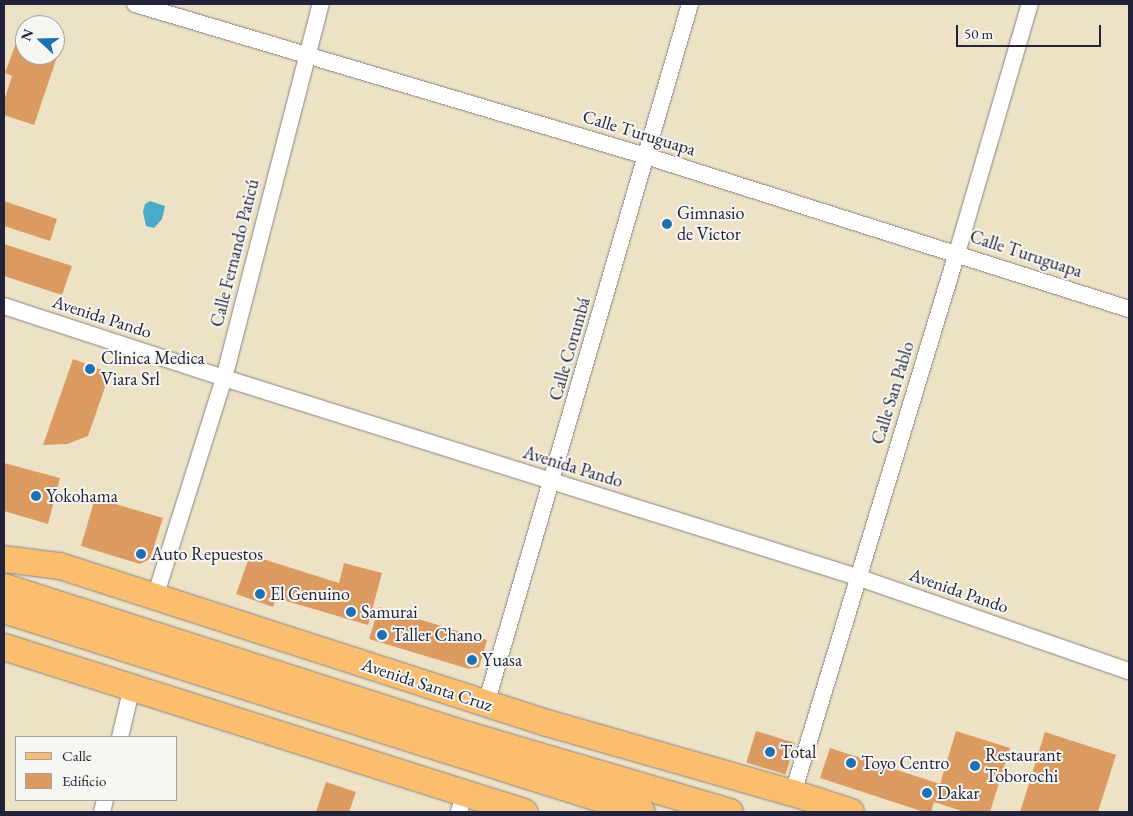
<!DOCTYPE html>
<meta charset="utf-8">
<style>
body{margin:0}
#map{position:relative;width:1133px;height:816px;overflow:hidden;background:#ede2c5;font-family:"EB Garamond",serif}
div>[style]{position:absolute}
.water>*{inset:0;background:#48abc7}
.building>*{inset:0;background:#db9b60;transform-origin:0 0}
.roads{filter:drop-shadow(0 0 1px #888280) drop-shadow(0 0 1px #888280)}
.street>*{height:16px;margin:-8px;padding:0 8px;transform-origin:8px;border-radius:8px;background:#fff}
.primary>*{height:26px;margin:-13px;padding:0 13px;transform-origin:13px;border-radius:13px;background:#fabe6e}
.dots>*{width:14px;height:14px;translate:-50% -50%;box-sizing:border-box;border:2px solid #f6f6f2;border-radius:50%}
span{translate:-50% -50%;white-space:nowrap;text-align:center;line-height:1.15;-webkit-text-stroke:4px #f6f6f2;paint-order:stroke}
.street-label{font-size:18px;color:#22223b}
.poi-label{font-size:18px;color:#22223b}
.left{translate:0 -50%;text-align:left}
.frame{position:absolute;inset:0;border:5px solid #22223b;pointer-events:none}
.legend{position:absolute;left:15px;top:736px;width:162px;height:65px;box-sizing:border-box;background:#f6f6f2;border:1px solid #a1a1a9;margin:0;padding:6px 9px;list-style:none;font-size:15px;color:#22223b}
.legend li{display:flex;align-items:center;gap:10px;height:25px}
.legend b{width:25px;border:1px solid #a1a1a9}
.north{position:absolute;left:15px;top:15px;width:50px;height:50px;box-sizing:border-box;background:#f6f6f2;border:1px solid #a1a1a9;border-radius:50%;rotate:291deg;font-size:14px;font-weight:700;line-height:20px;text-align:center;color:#22223b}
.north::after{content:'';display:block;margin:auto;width:18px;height:22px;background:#1f6fb2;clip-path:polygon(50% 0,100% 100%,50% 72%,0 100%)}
.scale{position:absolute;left:956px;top:25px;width:145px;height:22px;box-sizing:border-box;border:2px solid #22223b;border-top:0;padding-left:6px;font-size:15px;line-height:18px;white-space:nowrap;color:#22223b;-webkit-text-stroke:4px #f6f6f2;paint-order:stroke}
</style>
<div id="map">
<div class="water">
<div style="clip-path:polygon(150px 201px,165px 206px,162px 219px,154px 228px,146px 226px,143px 212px,145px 204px)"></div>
</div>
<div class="building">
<div style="clip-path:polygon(16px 43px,25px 46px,25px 55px,57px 57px,34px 125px,4px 115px,4px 101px,12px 76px,5px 73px)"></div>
<div style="clip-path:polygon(4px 201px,57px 219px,50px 241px,4px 226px)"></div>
<div style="clip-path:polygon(4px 244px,72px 266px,62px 295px,4px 276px)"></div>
<div style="clip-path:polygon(73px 359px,110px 373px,88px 436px,67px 444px,43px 445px)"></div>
<div style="clip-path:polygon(4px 463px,60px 478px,48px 524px,4px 511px)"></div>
<div style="clip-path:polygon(95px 498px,163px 518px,150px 559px,140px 564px,81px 546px)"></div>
<div style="clip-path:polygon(250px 555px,339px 583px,344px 563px,382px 573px,368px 625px,276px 598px,273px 607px,236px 594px)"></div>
<div style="clip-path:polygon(379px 607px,487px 640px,479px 667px,469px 669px,369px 639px)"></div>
<div style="left:756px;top:731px;width:41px;height:33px;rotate:17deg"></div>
<div style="clip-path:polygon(956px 731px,1010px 748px,990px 812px,965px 812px,934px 802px,931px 812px,924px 812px,820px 778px,830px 748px,940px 784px)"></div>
<div style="clip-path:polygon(1045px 732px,1116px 755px,1098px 812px,1020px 812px)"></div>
<div style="clip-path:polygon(326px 782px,356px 792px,349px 812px,316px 812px)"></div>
</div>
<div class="roads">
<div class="street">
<div style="left:135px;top:4px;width:533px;rotate:16.57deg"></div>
<div style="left:646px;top:156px;width:507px;rotate:17.58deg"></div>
<div style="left:4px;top:306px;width:231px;rotate:18.1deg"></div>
<div style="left:224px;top:378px;width:664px;rotate:17.45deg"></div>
<div style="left:857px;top:577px;width:288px;rotate:19.1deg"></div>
<div style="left:155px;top:597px;width:230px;rotate:-72.5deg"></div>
<div style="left:224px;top:378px;width:386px;rotate:-75.5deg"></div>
<div style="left:486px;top:704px;width:729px;rotate:-73.75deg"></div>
<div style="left:120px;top:737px;width:51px;rotate:-76.5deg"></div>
<div style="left:793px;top:793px;width:564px;rotate:-73.11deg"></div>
<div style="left:957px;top:253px;width:259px;rotate:-73.7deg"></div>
<div style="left:102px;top:812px;width:12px;rotate:-76deg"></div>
<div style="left:459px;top:812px;width:19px;rotate:-74deg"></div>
</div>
<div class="primary">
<div style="left:4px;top:559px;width:56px;rotate:7.1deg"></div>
<div style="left:60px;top:566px;width:512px;rotate:17.87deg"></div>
<div style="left:547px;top:723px;width:256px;rotate:15.9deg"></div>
<div style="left:793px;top:793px;width:61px;rotate:18.1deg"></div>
<div style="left:4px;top:587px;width:487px;rotate:17.7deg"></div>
<div style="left:468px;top:735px;width:273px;rotate:16.4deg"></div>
<div style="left:4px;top:610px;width:669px;rotate:17.57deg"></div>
<div style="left:4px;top:647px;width:546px;rotate:17.6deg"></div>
</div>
</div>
<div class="dots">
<div style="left:667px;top:224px;background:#1f6fb2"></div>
<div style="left:90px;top:369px;background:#1f6fb2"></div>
<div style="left:36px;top:496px;background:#1f6fb2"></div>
<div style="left:141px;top:554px;background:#1f6fb2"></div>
<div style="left:260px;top:594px;background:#1f6fb2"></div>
<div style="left:351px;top:612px;background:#1f6fb2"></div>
<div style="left:382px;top:635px;background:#1f6fb2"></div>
<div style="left:472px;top:660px;background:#1f6fb2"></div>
<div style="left:770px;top:752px;background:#1f6fb2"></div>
<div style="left:851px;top:763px;background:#1f6fb2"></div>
<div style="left:975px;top:766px;background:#1f6fb2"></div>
<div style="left:927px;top:793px;background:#1f6fb2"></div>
</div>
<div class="street-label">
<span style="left:639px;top:133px;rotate:17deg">Calle Turuguapa</span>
<span style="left:235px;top:253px;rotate:-76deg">Calle Fernando Paticú</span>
<span style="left:1026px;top:254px;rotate:18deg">Calle Turuguapa</span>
<span style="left:102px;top:317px;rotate:18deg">Avenida Pando</span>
<span style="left:570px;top:349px;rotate:-74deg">Calle Corumbá</span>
<span style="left:893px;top:393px;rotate:-73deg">Calle San Pablo</span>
<span style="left:573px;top:467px;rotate:17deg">Avenida Pando</span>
<span style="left:959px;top:591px;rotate:19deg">Avenida Pando</span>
<span style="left:427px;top:685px;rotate:18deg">Avenida Santa Cruz</span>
</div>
<div class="poi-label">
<span class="left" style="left:677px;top:224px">Gimnasio<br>de Victor</span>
<span class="left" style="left:101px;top:369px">Clinica Medica<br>Viara Srl</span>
<span class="left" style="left:46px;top:496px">Yokohama</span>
<span class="left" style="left:151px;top:554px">Auto Repuestos</span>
<span class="left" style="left:270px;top:594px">El Genuino</span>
<span class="left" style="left:361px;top:612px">Samurai</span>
<span class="left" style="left:392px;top:635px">Taller Chano</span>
<span class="left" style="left:482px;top:660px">Yuasa</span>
<span class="left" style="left:780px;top:752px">Total</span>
<span class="left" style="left:985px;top:766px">Restaurant<br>Toborochi</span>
<span class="left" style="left:861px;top:763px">Toyo Centro</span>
<span class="left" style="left:937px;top:793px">Dakar</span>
</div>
<div class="frame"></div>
<ul class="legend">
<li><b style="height:6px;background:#fabe6e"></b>Calle</li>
<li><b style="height:14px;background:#db9b60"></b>Edificio</li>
</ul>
<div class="north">N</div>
<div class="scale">50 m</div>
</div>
